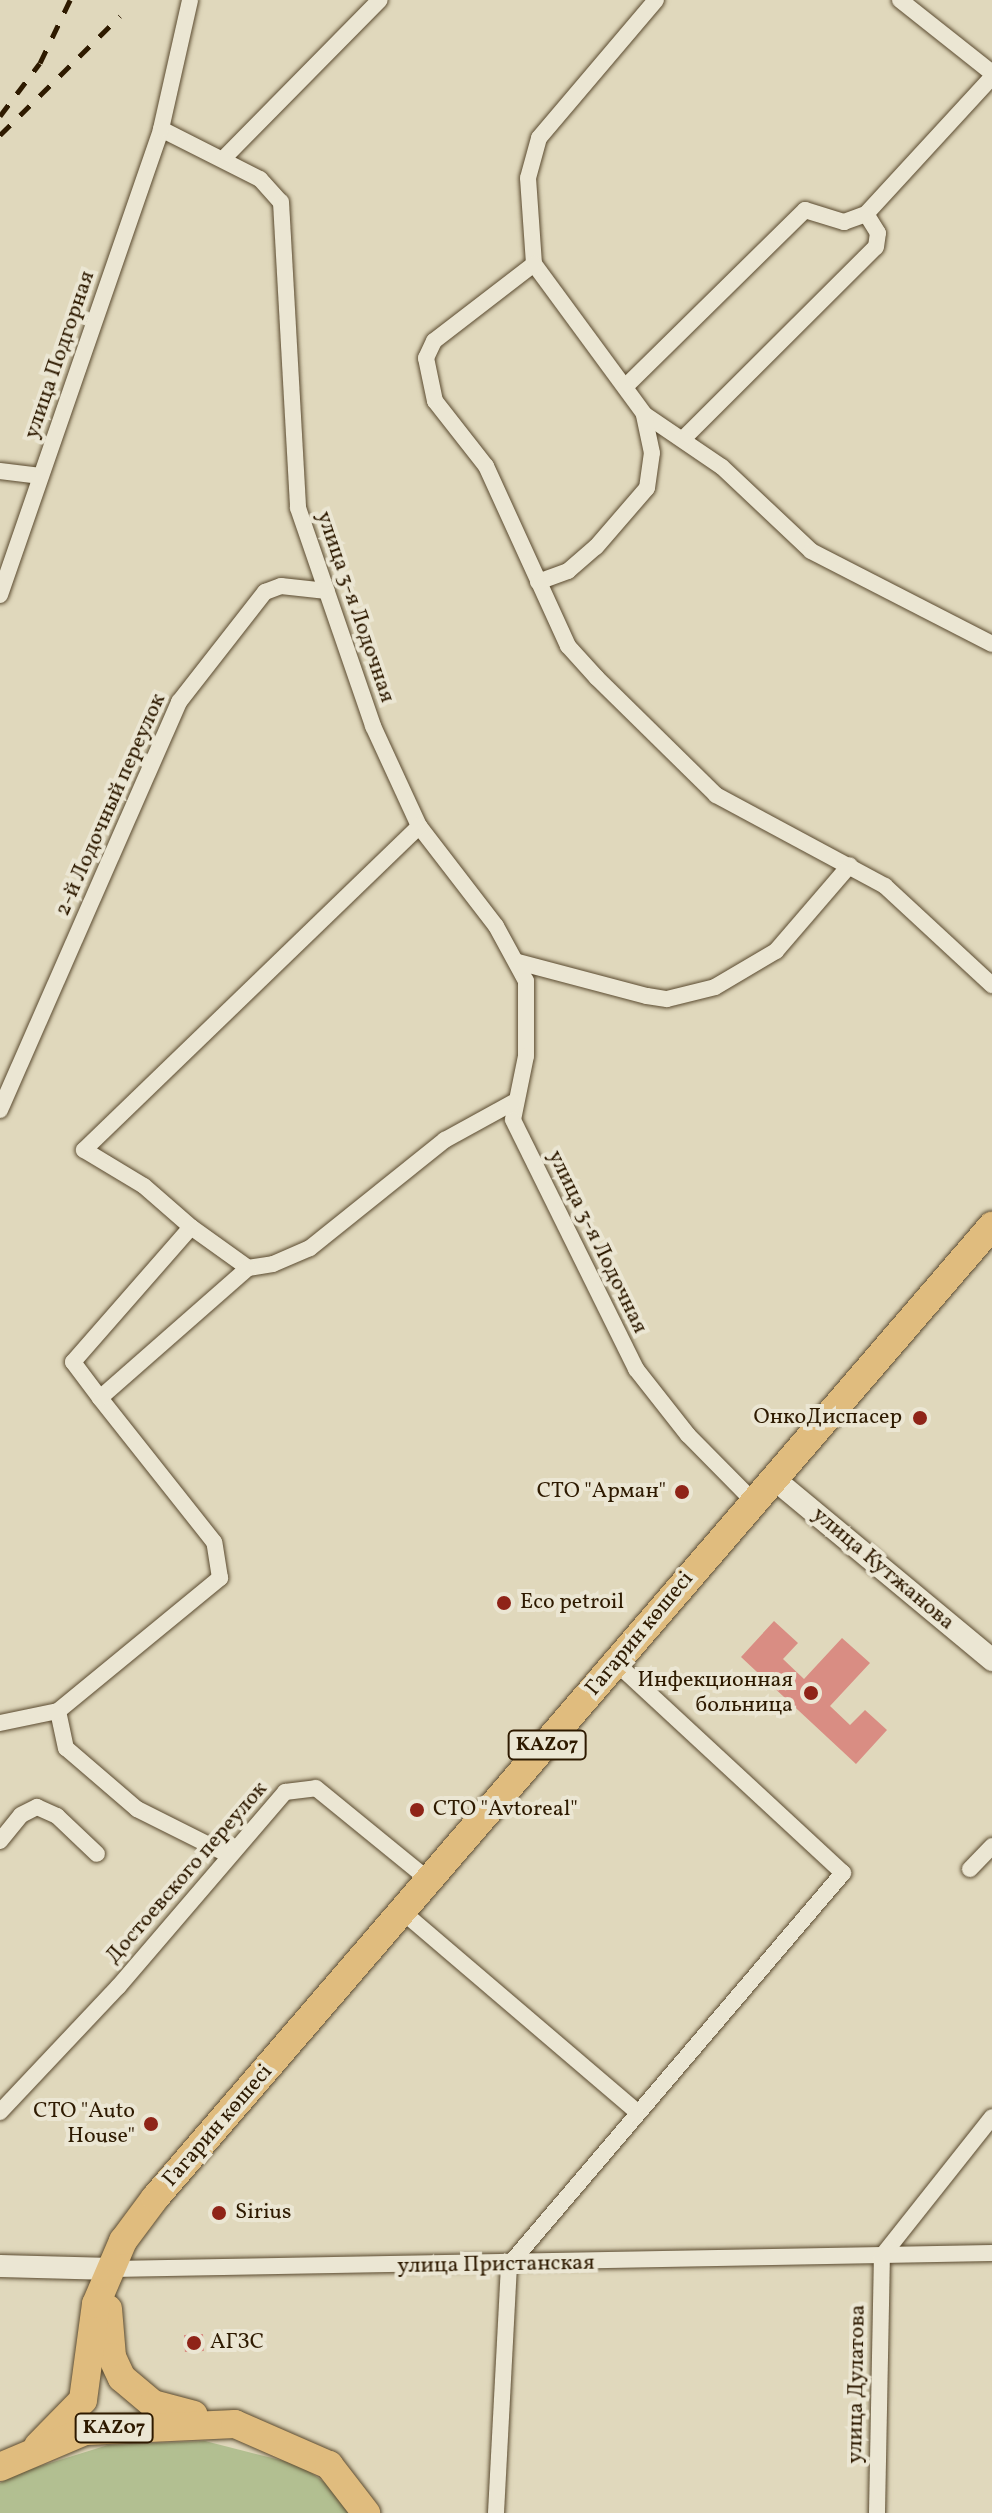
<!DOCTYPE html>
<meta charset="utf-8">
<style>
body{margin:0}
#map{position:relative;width:992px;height:2513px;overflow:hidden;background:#e0d8bc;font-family:Vollkorn,serif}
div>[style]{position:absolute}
.green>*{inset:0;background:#b2bf91}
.building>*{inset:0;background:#d98d83;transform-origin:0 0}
.roads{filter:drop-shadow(0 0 2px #5a4a2f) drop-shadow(0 0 2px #5a4a2f)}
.street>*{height:16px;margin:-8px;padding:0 8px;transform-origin:8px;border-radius:8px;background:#ebe6d3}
.secondary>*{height:22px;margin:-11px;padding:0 11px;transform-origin:11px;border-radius:11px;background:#ebe6d3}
.highway>*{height:28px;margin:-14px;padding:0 14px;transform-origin:14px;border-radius:14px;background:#e0bc7e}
.rail>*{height:5px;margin-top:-2.5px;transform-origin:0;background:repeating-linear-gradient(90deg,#2e1a00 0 14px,transparent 0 28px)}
.dots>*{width:22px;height:22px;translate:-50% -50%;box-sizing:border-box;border:4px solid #ebe6d3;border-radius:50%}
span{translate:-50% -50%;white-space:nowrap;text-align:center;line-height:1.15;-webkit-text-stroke:8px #ebe6d3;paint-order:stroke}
.shield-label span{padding:2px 6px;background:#ebe6d3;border:2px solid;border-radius:6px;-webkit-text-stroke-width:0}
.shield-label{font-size:20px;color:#2e1a00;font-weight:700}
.street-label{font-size:22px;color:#2e1a00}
.poi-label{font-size:22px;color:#2e1a00}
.right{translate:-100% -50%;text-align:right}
.left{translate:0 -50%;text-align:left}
</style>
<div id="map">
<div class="green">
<div style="clip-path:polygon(205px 2441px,300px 2465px,334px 2489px,351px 2513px,0 2513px,0 2483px,21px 2472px,108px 2445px)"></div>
</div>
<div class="building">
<div style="clip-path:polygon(774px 1621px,798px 1643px,783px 1659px,804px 1679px,842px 1638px,870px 1663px,830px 1706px,850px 1725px,865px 1710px,887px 1730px,856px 1764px,741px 1657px)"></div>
<div style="left:203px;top:2334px;width:17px;height:19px;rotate:87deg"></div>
</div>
<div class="roads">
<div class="street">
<div style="left:656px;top:0;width:181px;rotate:130.3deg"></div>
<div style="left:539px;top:138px;width:41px;rotate:105.4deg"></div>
<div style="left:528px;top:178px;width:86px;rotate:86deg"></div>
<div style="left:534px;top:264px;width:126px;rotate:142.4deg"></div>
<div style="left:434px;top:341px;width:19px;rotate:115deg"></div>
<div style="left:426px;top:358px;width:44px;rotate:78.2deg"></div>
<div style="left:435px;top:401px;width:83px;rotate:51.9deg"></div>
<div style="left:486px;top:466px;width:198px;rotate:65.5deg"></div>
<div style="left:568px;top:646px;width:43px;rotate:47.8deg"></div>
<div style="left:597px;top:678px;width:167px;rotate:44.5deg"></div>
<div style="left:716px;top:795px;width:192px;rotate:28.3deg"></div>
<div style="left:885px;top:886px;width:146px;rotate:42.8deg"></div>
<div style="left:900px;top:0;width:117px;rotate:38.4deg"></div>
<div style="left:161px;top:129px;width:111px;rotate:26.8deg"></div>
<div style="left:260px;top:179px;width:31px;rotate:48deg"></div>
<div style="left:281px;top:202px;width:306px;rotate:86.8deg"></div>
<div style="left:298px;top:508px;width:231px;rotate:71deg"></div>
<div style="left:373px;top:726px;width:110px;rotate:65.3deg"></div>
<div style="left:419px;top:826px;width:126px;rotate:52.4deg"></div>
<div style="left:496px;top:926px;width:63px;rotate:61.4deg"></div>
<div style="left:526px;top:981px;width:75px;rotate:90deg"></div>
<div style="left:526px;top:1056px;width:65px;rotate:101.5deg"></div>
<div style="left:513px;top:1120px;width:278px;rotate:63.7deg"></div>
<div style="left:636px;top:1369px;width:84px;rotate:51.8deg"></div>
<div style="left:688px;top:1435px;width:94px;rotate:45.4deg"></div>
<div style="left:223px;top:159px;width:223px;rotate:-45.4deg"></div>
<div style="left:534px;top:264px;width:186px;rotate:53.7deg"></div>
<div style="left:644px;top:414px;width:94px;rotate:34.2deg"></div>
<div style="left:722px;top:467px;width:122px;rotate:43.3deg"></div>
<div style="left:811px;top:551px;width:203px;rotate:27.2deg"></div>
<div style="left:626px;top:386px;width:251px;rotate:-44.5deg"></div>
<div style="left:805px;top:210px;width:41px;rotate:17.1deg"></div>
<div style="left:844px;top:222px;width:23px;rotate:-20deg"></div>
<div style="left:866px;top:214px;width:186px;rotate:-47.4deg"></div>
<div style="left:683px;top:439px;width:272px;rotate:-44.9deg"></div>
<div style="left:876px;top:247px;width:14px;rotate:-82deg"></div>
<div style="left:878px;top:233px;width:22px;rotate:-122deg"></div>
<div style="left:0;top:471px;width:41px;rotate:7deg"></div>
<div style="left:538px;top:582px;width:32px;rotate:-20deg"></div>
<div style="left:568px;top:571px;width:37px;rotate:-41deg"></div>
<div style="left:596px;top:547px;width:78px;rotate:-49.2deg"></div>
<div style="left:647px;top:488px;width:35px;rotate:-82deg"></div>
<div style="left:652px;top:453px;width:40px;rotate:-102deg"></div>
<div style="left:0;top:595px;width:493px;rotate:-70.9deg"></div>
<div style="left:161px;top:129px;width:132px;rotate:-77.3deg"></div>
<div style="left:518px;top:962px;width:133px;rotate:14.8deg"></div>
<div style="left:647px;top:996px;width:20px;rotate:9deg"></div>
<div style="left:667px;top:999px;width:49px;rotate:-14deg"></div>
<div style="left:715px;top:987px;width:71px;rotate:-30.5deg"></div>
<div style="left:776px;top:951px;width:113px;rotate:-49.3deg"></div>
<div style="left:0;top:1110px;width:446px;rotate:-66.3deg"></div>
<div style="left:179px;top:702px;width:140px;rotate:-52deg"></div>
<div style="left:265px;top:592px;width:17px;rotate:-21deg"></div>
<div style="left:281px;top:586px;width:46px;rotate:6.2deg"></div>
<div style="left:191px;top:1227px;width:70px;rotate:35.7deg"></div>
<div style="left:248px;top:1268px;width:25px;rotate:-9deg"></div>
<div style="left:273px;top:1264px;width:40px;rotate:-23.4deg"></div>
<div style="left:310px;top:1248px;width:173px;rotate:-38.7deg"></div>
<div style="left:445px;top:1140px;width:77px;rotate:-28.9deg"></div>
<div style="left:100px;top:1398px;width:45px;rotate:-126.9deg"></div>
<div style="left:73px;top:1362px;width:179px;rotate:-48.8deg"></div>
<div style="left:191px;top:1227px;width:62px;rotate:-138.9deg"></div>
<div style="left:144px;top:1186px;width:70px;rotate:-149deg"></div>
<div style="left:84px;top:1150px;width:466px;rotate:-44deg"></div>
<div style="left:58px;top:1711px;width:38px;rotate:78deg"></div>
<div style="left:66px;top:1748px;width:94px;rotate:40.7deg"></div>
<div style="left:137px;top:1809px;width:103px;rotate:26.6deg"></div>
<div style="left:0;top:1723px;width:59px;rotate:-11.7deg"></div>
<div style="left:58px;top:1711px;width:210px;rotate:-39.4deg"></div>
<div style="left:220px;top:1578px;width:36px;rotate:-99deg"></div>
<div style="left:214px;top:1542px;width:184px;rotate:-128.4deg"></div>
<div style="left:100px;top:1398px;width:197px;rotate:-41.3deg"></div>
<div style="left:0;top:1841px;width:33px;rotate:-51deg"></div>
<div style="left:21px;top:1815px;width:18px;rotate:-27deg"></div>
<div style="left:37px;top:1807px;width:22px;rotate:24deg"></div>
<div style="left:57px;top:1816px;width:55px;rotate:43.5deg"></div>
<div style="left:970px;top:1869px;width:32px;rotate:-46deg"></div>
<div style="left:403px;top:1912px;width:306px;rotate:40.5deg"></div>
<div style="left:0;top:2112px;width:172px;rotate:-46.7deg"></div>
<div style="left:118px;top:1987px;width:257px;rotate:-49.4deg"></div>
<div style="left:285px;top:1792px;width:31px;rotate:-7deg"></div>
<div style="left:316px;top:1788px;width:146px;rotate:39.2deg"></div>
<div style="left:112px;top:2269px;width:880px;rotate:-1.04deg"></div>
<div style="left:496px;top:2513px;width:248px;rotate:-87deg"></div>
<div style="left:509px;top:2265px;width:515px;rotate:-49.57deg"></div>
<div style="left:843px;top:1873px;width:309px;rotate:-137.2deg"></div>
<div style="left:877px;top:2513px;width:257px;rotate:-88.9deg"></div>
<div style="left:882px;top:2256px;width:177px;rotate:-51.6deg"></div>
</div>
<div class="secondary">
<div style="left:773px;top:1478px;width:285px;rotate:39.7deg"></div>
<div style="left:0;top:2266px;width:112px;rotate:1.5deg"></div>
</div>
<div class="highway">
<div style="left:108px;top:2309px;width:48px;rotate:85.2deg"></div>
<div style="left:112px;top:2357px;width:23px;rotate:65deg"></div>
<div style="left:122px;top:2378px;width:40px;rotate:40deg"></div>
<div style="left:153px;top:2404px;width:42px;rotate:15deg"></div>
<div style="left:38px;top:2446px;width:64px;rotate:-45.6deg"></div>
<div style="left:83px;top:2400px;width:97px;rotate:-82.3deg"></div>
<div style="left:96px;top:2304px;width:69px;rotate:-66.8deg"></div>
<div style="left:123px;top:2241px;width:54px;rotate:-53.3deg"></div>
<div style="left:155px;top:2198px;width:1283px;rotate:-49.27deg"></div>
<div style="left:0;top:2467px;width:92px;rotate:-23deg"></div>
<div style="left:85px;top:2431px;width:150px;rotate:-2.7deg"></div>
<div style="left:235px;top:2424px;width:103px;rotate:23.6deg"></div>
<div style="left:329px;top:2465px;width:61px;rotate:52.4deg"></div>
</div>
</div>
<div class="rail">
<div style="left:0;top:116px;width:66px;rotate:-53deg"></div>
<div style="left:40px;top:63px;width:70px;rotate:-64.5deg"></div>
<div style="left:0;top:135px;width:169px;rotate:-44.8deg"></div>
</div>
<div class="dots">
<div style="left:920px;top:1418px;background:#8f2418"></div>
<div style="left:682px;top:1492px;background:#8f2418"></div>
<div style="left:504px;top:1603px;background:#8f2418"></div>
<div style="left:811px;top:1693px;background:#8f2418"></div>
<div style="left:417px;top:1810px;background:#8f2418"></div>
<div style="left:151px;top:2124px;background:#8f2418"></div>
<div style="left:219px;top:2213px;background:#8f2418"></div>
<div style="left:194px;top:2343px;background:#8f2418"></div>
</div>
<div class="shield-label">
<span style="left:547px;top:1745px">KAZ07</span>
<span style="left:114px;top:2428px">KAZ07</span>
</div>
<div class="street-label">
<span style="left:60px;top:355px;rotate:-71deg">улица Подгорная</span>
<span style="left:355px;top:607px;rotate:71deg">улица 3-я Лодочная</span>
<span style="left:111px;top:805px;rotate:-66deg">2-й Лодочный переулок</span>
<span style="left:597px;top:1242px;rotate:64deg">улица 3-я Лодочная</span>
<span style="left:883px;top:1569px;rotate:40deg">улица Кутжанова</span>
<span style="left:640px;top:1634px;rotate:-50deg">Гагарин көшесі</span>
<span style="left:187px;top:1873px;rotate:-49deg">Достоевского переулок</span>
<span style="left:218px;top:2126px;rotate:-49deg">Гагарин көшесі</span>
<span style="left:496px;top:2265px;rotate:-1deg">улица Пристанская</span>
<span style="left:857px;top:2384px;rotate:-89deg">улица Дулатова</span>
</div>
<div class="poi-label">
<span class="right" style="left:902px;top:1418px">ОнкоДиспасер</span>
<span class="right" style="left:666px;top:1492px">СТО "Арман"</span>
<span class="left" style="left:520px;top:1603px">Eco petroil</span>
<span class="right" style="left:793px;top:1693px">Инфекционная<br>больница</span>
<span class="left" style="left:433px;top:1810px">СТО "Avtoreal"</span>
<span class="right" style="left:135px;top:2124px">СТО "Auto<br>House"</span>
<span class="left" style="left:235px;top:2213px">Sirius</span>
<span class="left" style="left:210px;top:2343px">АГЗС</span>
</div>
</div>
